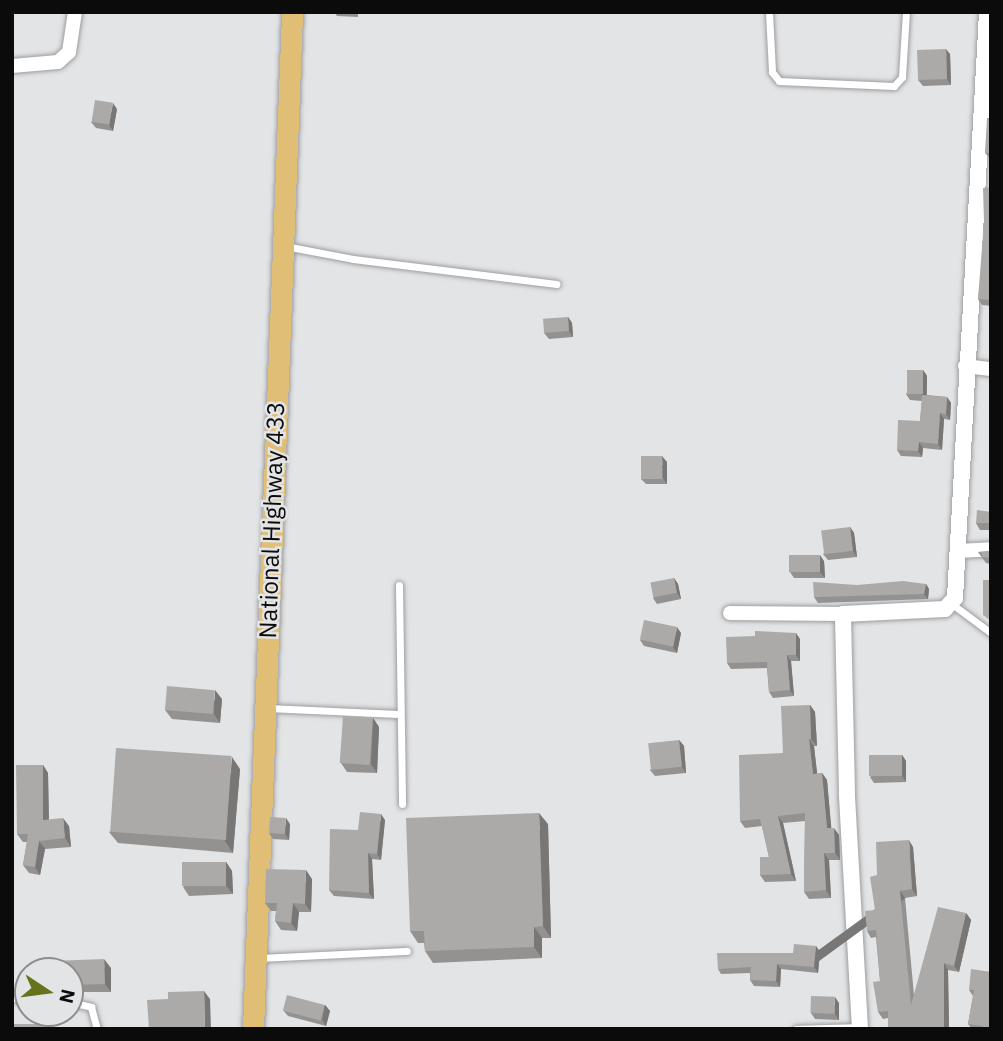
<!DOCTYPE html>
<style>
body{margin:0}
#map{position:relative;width:1003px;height:1041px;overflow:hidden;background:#e3e4e6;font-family:"IBM Plex Sans",sans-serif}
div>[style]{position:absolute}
.roads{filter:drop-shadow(0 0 2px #9d9ea0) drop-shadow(0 0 2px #9d9ea0)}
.service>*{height:7px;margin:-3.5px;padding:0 3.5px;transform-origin:3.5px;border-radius:3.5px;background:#fff}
.minor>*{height:14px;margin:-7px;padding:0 7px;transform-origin:7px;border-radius:7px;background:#fff}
.tertiary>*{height:16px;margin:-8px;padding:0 8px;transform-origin:8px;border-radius:8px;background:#fff}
.primary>*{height:21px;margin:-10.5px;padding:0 10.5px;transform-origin:10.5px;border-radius:10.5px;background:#e0be75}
.wall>*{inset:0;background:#949291;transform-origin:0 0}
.shaded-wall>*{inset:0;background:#787776;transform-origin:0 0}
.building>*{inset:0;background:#acaaa9;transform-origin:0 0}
span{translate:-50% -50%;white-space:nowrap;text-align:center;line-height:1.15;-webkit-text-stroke:5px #e3e4e6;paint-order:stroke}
.street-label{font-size:24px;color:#0b0b0c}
.frame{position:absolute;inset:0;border:14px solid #0b0b0c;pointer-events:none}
.north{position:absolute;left:14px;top:957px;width:70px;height:70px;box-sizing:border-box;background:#e3e4e6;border:2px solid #8d8d8f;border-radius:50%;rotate:103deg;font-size:19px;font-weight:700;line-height:28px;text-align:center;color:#0b0b0c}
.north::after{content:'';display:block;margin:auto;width:24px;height:32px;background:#66721c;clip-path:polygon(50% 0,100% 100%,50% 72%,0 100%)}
</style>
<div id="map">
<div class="roads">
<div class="service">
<div style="left:769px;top:12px;width:60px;rotate:87.1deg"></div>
<div style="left:772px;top:72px;width:11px;rotate:52deg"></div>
<div style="left:779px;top:81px;width:115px;rotate:2.5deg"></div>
<div style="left:894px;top:86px;width:12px;rotate:-48deg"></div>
<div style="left:902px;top:77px;width:65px;rotate:-86.5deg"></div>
<div style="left:285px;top:246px;width:69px;rotate:10.8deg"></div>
<div style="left:353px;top:259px;width:205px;rotate:7deg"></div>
<div style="left:399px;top:585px;width:219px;rotate:89.2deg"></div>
<div style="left:952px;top:604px;width:49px;rotate:36.6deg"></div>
<div style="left:266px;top:708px;width:134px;rotate:2.6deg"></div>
<div style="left:257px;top:958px;width:150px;rotate:-2.7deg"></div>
<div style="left:12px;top:998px;width:16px;rotate:4deg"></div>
<div style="left:70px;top:1002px;width:22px;rotate:13deg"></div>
<div style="left:91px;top:1007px;width:23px;rotate:75deg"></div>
<div style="left:796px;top:1029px;width:63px;rotate:-1.8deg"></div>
</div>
<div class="minor">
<div style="left:12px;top:66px;width:46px;rotate:-5deg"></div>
<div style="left:58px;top:62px;width:15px;rotate:-42deg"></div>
<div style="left:69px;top:52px;width:40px;rotate:-81.5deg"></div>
<div style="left:965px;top:366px;width:26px;rotate:7deg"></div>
<div style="left:958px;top:551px;width:33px;rotate:-3deg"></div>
<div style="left:730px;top:613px;width:113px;rotate:0.5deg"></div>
</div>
<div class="tertiary">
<div style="left:860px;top:1029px;width:236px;rotate:-93.2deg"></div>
<div style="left:847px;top:793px;width:179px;rotate:-91.3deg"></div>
<div style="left:843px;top:614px;width:102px;rotate:-2.8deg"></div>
<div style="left:945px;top:609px;width:15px;rotate:-48deg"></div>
<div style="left:955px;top:598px;width:587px;rotate:-86.87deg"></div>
</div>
<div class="primary">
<div style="left:253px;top:1029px;width:1018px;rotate:-87.8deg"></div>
</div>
</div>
<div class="wall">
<div style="clip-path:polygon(334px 12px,358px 12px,358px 17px,337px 16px)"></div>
<div style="clip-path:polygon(950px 54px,951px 85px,923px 86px,918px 80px)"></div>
<div style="clip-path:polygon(117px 109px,113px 131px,96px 128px,91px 122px)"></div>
<div style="clip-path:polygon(991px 118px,991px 159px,985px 153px)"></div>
<div style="clip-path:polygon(991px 187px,991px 306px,982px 305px,978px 299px)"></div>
<div style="clip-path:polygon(568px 317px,572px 323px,573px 337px,549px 339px,544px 333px)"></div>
<div style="clip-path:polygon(923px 370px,927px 376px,927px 395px,947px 397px,951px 403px,950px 420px,944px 419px,942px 450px,923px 448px,922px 457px,901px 456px,897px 450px,920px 421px,922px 401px,910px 400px,906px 394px)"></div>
<div style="clip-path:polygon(667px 462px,667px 484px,646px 484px,641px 479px)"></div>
<div style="clip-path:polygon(991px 512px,991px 530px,980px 530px,976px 523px)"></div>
<div style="clip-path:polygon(850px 527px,854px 533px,857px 557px,828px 560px,823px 554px)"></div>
<div style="clip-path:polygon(991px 551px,991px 564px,986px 563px,978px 552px)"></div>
<div style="clip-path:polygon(824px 561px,825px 578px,794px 578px,790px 572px)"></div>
<div style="clip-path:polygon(674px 578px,678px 584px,681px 599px,657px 604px,653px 598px)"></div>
<div style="clip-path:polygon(926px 584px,929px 589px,928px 599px,818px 603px,814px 597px)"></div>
<div style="clip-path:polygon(681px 633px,677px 653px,644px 646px,640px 640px)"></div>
<div style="clip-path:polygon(800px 639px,800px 661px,791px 661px,794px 696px,773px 698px,769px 692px,767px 668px,731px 669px,727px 663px)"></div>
<div style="clip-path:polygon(222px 699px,220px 723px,172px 719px,165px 710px)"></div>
<div style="clip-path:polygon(810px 705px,815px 712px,817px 746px,814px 746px,817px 774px,822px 773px,827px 780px,831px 828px,839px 835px,840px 860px,829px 860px,831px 898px,809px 899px,804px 892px,805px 821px,783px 823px,796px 881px,765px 882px,760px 875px,769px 857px,762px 826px,745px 828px,740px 821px,783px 753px)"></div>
<div style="clip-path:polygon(373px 718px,379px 727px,377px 773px,347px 772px,341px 763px)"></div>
<div style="clip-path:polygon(679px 740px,684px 746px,686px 773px,655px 776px,650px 770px)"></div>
<div style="clip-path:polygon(902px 755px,906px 761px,906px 782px,874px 783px,870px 777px)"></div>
<div style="clip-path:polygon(43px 765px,48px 773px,49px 820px,69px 826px,71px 847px,45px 849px,40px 875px,29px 873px,23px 865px,27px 842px,23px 842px,17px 834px)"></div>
<div style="clip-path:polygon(240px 769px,233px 853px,118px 843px,109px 832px)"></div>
<div style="clip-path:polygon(385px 820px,381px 860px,372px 859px,374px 899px,334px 896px,329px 890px,358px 830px)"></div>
<div style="clip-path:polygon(290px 824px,289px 840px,273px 839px,269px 833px)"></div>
<div style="clip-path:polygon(548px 824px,551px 938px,542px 938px,542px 958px,433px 963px,425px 951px,424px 943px,418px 943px,410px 931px)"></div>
<div style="clip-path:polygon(913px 847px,917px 896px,905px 898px,914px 995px,966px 913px,971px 920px,959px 972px,948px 970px,949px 1029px,888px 1029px,888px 1018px,883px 1019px,878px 1012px,880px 981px,876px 937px,871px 938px,867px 931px,875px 910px,877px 875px)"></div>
<div style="clip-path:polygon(226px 862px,232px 871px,233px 894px,189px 896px,183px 887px)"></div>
<div style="clip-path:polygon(312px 879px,311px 912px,299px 912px,297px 931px,281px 930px,275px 921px,276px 911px,271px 911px,265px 903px)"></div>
<div style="clip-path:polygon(816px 946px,820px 952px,818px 973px,781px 969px,780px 987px,754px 986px,750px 980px,750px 973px,721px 974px,718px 969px,793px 953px)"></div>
<div style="left:111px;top:968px;width:24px;height:41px;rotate:90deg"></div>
<div style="clip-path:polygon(991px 972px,991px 1029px,972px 1029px,968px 1024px,973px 996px,969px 990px)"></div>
<div style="clip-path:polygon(839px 1003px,839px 1020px,815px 1019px,811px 1013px)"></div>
<div style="clip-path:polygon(325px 1005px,330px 1011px,326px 1026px,288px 1016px,283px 1010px)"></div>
</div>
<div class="shaded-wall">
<div style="clip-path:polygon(946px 49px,950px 54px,951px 85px,947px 79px)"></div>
<div style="clip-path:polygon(113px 103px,117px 109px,113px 131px,109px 125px)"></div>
<div style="clip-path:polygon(568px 317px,572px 323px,573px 337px,569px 331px)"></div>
<div style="clip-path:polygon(923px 370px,927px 376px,926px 401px,922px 395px)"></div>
<div style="clip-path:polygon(947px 397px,951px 403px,950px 420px,946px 414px)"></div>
<div style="clip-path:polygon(940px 413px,944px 419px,942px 450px,938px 444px)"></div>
<div style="clip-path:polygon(919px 442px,923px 448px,922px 457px,918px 451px)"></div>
<div style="clip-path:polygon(662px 456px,667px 462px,667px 484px,663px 478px)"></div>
<div style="clip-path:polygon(850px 527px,854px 533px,857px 557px,853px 551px)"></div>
<div style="clip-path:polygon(820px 555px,824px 561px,825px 578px,820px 572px)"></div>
<div style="clip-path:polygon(674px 578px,678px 584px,681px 599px,677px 593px)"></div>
<div style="clip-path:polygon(926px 584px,929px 589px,928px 599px,924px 594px)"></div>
<div style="clip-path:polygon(677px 627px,681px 633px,677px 653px,673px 647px)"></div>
<div style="clip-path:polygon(796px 633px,800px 639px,800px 661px,796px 655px)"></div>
<div style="clip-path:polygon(787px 655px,791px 661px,794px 696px,790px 690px)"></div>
<div style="clip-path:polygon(215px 690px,222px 699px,220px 723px,214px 714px)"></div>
<div style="clip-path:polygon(810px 705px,815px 712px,817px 746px,811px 739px)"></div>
<div style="clip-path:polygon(373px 718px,379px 727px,377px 773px,371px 764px)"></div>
<div style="clip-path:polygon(809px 739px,814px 746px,818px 781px,813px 774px)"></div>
<div style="clip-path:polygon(679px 740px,684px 746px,686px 773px,682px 767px)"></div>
<div style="clip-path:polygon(902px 755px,906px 761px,906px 782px,902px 776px)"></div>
<div style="clip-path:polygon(232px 757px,240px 769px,233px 853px,225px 841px)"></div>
<div style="clip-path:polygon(43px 765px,48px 773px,49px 828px,43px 820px)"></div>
<div style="clip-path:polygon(822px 773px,827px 780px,832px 835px,827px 828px)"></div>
<div style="clip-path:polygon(539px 813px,548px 824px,551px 938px,543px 926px)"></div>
<div style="clip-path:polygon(381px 814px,385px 820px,381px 860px,377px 854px)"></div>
<div style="clip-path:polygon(778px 816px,783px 823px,796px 881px,791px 874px)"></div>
<div style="clip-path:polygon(63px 818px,69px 826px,71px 847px,65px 838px)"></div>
<div style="clip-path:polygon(286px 818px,290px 824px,289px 840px,285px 834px)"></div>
<div style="clip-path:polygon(834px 828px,839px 835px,840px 860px,835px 853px)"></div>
<div style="clip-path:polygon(909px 840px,913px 847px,917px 896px,912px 889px)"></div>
<div style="clip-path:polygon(39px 841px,45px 849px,40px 875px,35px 867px)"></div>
<div style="clip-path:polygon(368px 853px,372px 859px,374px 899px,369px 893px)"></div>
<div style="clip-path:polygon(824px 853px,829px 860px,831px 898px,826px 890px)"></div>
<div style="clip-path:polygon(226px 862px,232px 871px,233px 894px,226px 886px)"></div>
<div style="clip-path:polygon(306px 870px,312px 879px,311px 912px,305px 904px)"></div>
<div style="left:900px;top:891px;width:9px;height:115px;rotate:54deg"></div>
<div style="clip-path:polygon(293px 903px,299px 912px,297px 931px,291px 923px)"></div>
<div style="clip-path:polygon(966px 913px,971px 920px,959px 972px,954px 966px)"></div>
<div style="clip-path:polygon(534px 927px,542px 938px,542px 958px,534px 947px)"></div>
<div style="clip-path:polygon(816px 946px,820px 952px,818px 973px,814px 967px)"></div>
<div style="clip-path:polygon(104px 959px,111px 968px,111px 992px,105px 984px)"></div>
<div style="clip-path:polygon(944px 963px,948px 970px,949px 1029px,944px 1029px)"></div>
<div style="clip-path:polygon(777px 964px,781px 969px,780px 987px,776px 981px)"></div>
<div style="clip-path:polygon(204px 991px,210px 999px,211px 1029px,205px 1029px)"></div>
<div style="clip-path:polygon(835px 997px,839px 1003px,839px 1020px,835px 1014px)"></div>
<div style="clip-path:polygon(325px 1005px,330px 1011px,326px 1026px,322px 1020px)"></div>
</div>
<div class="building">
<div style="left:946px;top:49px;width:30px;height:29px;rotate:88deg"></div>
<div style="clip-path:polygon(991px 54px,991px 94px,989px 94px)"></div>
<div style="left:95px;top:100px;width:18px;height:22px;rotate:9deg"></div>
<div style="clip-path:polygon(987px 118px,991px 118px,991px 153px,985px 153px)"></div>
<div style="clip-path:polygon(991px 187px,991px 300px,978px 299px,984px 222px,983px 188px)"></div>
<div style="left:568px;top:317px;width:14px;height:25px;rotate:86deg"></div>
<div style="left:907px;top:370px;width:16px;height:24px"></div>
<div style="clip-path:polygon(922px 395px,947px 397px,946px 414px,940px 413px,938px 444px,919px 442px,918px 451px,897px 450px,898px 420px,920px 421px)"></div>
<div style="left:641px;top:456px;width:21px;height:23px"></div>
<div style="clip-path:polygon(977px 510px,991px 512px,991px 523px,976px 523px)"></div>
<div style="left:850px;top:527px;width:24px;height:29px;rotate:83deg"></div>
<div style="clip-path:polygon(991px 551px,991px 558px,982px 557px,982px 553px,978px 552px)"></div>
<div style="left:820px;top:555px;width:17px;height:31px;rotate:90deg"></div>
<div style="left:674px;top:578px;width:15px;height:24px;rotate:79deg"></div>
<div style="clip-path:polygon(983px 580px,991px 580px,991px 621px,983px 615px)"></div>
<div style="clip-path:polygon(903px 581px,926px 584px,924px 594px,814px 597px,813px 582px,857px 585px)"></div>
<div style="left:644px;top:620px;width:34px;height:20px;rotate:12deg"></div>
<div style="clip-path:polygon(755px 631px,796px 633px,796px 655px,787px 655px,790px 690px,769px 692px,767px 662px,727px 663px,726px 637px,755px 636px)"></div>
<div style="left:167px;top:686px;width:48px;height:24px;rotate:5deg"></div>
<div style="clip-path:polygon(810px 705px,811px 739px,809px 739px,813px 774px,822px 773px,827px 828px,834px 828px,835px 853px,824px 853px,826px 890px,804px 892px,805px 813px,778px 816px,791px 874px,760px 875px,760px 857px,769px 857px,760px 819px,740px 821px,739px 755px,783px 753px,781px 706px)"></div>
<div style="left:343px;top:716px;width:30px;height:47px;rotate:4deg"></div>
<div style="left:679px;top:740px;width:27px;height:31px;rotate:84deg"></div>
<div style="left:116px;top:748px;width:116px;height:84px;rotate:4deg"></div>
<div style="left:902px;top:755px;width:21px;height:33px;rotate:90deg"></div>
<div style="clip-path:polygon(16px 765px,43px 765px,43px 820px,63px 818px,65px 838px,39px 841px,35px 867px,23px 865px,28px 834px,17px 834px)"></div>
<div style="clip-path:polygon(360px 812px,381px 814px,377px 854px,368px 853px,369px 893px,329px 890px,330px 829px,358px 830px)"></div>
<div style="clip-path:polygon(539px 813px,543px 926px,534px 927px,534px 947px,425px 951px,424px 931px,410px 931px,406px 818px)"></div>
<div style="left:270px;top:817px;width:16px;height:16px;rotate:4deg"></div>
<div style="clip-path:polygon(909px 840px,912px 889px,900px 891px,911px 1005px,938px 907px,966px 913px,954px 966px,944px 963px,944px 1029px,888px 1029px,888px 1011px,878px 1012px,873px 982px,880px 981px,876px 930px,867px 931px,865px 911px,875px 910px,870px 877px,877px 875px,876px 842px)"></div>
<div style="left:226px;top:862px;width:24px;height:44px;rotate:90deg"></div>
<div style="clip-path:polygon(266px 869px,306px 870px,305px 904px,293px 903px,291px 923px,275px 921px,277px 903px,265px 903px)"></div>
<div style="clip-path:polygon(794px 944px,816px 946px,814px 967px,777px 964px,776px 981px,750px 980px,751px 967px,718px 969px,717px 953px,793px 953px)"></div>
<div style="clip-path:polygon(104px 959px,105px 984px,70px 985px,70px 971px,51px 971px,51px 961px)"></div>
<div style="clip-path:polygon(971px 969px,991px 972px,991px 1029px,982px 1029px,982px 1026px,968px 1024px,974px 990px,969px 990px)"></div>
<div style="clip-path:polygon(204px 991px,205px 1029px,149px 1029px,147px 1000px,168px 999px,168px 992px)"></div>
<div style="left:287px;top:995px;width:39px;height:16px;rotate:15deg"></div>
<div style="left:811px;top:996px;width:24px;height:17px;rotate:2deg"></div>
<div style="left:12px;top:1024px;width:41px;height:5px"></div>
</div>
<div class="street-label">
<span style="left:272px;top:520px;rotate:-88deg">National Highway 433</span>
</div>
<div class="frame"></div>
<div class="north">N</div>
</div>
